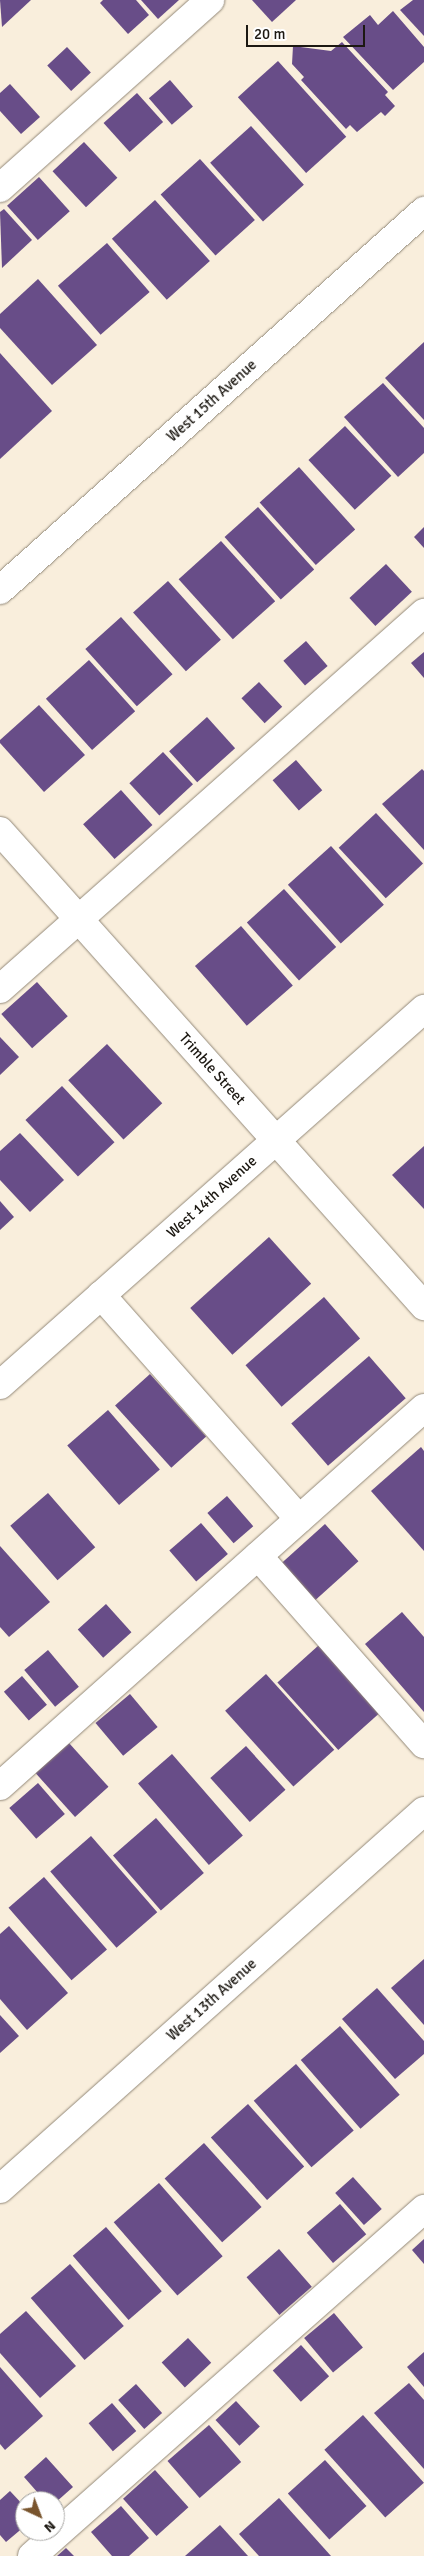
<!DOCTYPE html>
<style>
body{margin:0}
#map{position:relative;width:424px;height:2556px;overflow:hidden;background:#f9eedc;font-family:Signika,sans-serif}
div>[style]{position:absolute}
.building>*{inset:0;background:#684d88;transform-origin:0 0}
.roads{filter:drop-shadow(0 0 1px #938979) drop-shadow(0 0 1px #938979)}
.minor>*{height:28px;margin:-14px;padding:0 14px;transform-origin:14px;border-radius:14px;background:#fff}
span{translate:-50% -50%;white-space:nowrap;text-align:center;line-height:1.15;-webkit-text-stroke:5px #fff;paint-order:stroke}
.street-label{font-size:15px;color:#1c1812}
.north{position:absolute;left:15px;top:2491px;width:50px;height:50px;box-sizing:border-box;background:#fff;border:1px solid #a4a3a0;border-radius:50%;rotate:137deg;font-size:14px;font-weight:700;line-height:20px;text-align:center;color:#1c1812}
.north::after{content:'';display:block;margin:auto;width:18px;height:22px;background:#79552e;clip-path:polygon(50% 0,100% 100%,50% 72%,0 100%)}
.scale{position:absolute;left:246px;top:25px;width:119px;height:22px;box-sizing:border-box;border:2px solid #1c1812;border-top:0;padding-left:6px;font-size:15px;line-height:18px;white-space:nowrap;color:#1c1812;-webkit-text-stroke:4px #fff;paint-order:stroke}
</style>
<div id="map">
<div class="building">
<div style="clip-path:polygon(0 0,31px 0,2px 27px)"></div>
<div style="clip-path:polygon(103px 0,136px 0,149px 15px,128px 34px,100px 3px)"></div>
<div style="clip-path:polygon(141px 0,179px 0,158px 19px)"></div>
<div style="clip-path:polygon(252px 0,296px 0,272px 22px)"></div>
<div style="clip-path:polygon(413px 0,424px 0,424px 36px,400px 10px)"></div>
<div style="clip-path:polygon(393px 11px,424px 47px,424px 62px,393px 90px,343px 37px,370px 15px,378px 25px)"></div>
<div style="clip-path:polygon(342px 42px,388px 92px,385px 95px,395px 106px,385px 116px,381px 112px,357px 132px,350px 125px,346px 129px,301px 80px,304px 77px,292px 64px,293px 46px,331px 51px)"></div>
<div style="left:67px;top:47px;width:35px;height:27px;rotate:47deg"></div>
<div style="left:278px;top:61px;width:102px;height:54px;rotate:48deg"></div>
<div style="left:170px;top:80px;width:35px;height:28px;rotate:49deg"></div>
<div style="clip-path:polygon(10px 84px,40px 117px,21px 134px,0 111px,0 93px)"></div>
<div style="left:137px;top:93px;width:39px;height:45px;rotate:48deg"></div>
<div style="left:251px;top:126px;width:79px;height:55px;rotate:48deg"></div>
<div style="left:84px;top:142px;width:49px;height:43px;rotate:47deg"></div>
<div style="left:200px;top:159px;width:82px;height:53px;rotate:48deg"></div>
<div style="left:39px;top:177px;width:46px;height:43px;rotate:48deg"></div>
<div style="left:155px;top:200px;width:82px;height:58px;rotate:48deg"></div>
<div style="clip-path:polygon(4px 209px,32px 240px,2px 268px,0 212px)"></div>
<div style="left:107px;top:243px;width:65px;height:65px;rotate:49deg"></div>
<div style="clip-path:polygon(38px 279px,97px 345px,52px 385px,0 328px,0 314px)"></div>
<div style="clip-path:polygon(424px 342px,424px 420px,385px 378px)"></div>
<div style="clip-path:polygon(0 353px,52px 411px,0 459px)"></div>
<div style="clip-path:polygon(383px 383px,424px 428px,424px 453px,398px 477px,344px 417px)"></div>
<div style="left:345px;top:426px;width:68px;height:50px;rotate:47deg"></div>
<div style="left:299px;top:467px;width:84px;height:53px;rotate:48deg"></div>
<div style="left:258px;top:507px;width:84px;height:45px;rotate:48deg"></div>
<div style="clip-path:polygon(424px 527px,424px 548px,414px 537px)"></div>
<div style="left:221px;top:541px;width:81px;height:57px;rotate:48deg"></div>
<div style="left:386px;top:564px;width:38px;height:50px;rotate:47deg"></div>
<div style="left:168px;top:581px;width:79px;height:47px;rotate:48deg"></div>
<div style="left:121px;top:617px;width:77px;height:48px;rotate:48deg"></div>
<div style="left:306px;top:641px;width:33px;height:30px;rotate:49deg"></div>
<div style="clip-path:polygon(424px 652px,424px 678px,411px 663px)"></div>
<div style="left:89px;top:660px;width:69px;height:58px;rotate:48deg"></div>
<div style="left:259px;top:682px;width:34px;height:24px;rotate:47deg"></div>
<div style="clip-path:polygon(39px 705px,85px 755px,44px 792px,0 743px,0 740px)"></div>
<div style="left:207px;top:717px;width:42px;height:51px;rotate:48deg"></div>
<div style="left:163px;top:752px;width:44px;height:46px;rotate:47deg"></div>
<div style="left:296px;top:760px;width:40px;height:31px;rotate:49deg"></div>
<div style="clip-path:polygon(422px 769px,424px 771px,424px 850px,382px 804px)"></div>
<div style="left:121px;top:790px;width:47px;height:51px;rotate:48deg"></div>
<div style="left:376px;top:813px;width:69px;height:51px;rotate:47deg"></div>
<div style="left:331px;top:846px;width:79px;height:58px;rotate:48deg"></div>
<div style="left:284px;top:889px;width:78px;height:50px;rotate:48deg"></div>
<div style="left:241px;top:926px;width:79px;height:61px;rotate:49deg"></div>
<div style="left:37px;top:982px;width:46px;height:48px;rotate:48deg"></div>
<div style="clip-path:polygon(0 1037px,19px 1057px,0 1075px)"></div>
<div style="left:107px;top:1044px;width:81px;height:53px;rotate:47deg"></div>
<div style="left:62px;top:1086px;width:77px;height:50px;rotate:47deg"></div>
<div style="clip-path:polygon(20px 1133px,64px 1180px,30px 1212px,0 1180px,0 1151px)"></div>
<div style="clip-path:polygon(424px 1146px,424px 1209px,392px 1175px)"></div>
<div style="clip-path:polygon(0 1201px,14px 1217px,0 1230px)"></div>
<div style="left:269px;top:1237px;width:63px;height:106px;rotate:48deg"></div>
<div style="left:324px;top:1297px;width:55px;height:104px;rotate:49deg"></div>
<div style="left:369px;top:1356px;width:56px;height:103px;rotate:49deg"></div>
<div style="left:150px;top:1374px;width:84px;height:47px;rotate:48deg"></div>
<div style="left:108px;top:1410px;width:79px;height:54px;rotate:49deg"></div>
<div style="clip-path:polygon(421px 1447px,424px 1451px,424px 1551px,371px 1491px)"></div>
<div style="left:48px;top:1493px;width:72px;height:50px;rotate:49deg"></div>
<div style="left:227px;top:1496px;width:40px;height:26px;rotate:49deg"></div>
<div style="left:201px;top:1523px;width:41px;height:42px;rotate:49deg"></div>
<div style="left:325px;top:1524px;width:50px;height:59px;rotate:48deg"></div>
<div style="clip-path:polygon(0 1546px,50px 1602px,9px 1637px,0 1627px)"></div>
<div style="left:106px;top:1604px;width:38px;height:38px;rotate:48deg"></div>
<div style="clip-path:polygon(402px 1612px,424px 1637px,424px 1712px,365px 1644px)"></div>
<div style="left:319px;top:1645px;width:91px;height:56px;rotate:48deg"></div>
<div style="left:48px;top:1650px;width:48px;height:31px;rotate:50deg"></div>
<div style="left:266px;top:1674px;width:102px;height:55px;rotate:48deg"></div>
<div style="left:22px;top:1676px;width:38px;height:24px;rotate:49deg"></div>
<div style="left:130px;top:1694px;width:43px;height:45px;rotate:50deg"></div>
<div style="left:69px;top:1743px;width:59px;height:45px;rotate:48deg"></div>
<div style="left:246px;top:1746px;width:59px;height:48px;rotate:48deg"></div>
<div style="left:172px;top:1754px;width:108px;height:45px;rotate:49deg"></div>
<div style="left:38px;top:1783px;width:41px;height:38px;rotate:49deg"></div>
<div style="left:156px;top:1818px;width:73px;height:57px;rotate:49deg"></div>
<div style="left:91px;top:1836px;width:101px;height:54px;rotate:49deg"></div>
<div style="left:44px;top:1877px;width:96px;height:47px;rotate:49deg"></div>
<div style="clip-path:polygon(9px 1926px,68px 1993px,27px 2030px,0 1999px,0 1934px)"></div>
<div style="clip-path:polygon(424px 1959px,424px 2025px,391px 1988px)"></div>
<div style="clip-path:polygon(377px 1988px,424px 2041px,424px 2054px,395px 2079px,342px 2019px)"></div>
<div style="clip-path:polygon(0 2015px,19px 2036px,0 2053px)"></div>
<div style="left:340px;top:2026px;width:91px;height:52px;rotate:49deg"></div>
<div style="left:296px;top:2064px;width:88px;height:56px;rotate:49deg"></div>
<div style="left:248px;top:2104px;width:84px;height:50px;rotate:48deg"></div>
<div style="left:204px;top:2143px;width:86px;height:53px;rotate:48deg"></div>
<div style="left:353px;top:2177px;width:43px;height:24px;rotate:48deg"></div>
<div style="left:159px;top:2183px;width:97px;height:60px;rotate:49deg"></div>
<div style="left:340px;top:2204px;width:40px;height:44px;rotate:49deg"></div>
<div style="left:106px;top:2227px;width:85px;height:44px;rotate:49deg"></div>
<div style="clip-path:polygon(424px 2239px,424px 2264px,412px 2250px)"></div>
<div style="left:279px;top:2249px;width:50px;height:43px;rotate:49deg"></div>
<div style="left:70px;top:2264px;width:82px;height:52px;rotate:49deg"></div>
<div style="clip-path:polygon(26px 2311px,76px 2366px,40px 2398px,0 2353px,0 2334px)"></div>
<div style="left:334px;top:2313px;width:45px;height:39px;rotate:50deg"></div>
<div style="left:188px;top:2338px;width:34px;height:36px;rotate:47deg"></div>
<div style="left:301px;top:2345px;width:42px;height:38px;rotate:48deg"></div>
<div style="clip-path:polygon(424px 2352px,424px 2387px,407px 2367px)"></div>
<div style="clip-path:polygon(0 2367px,43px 2416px,5px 2450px,0 2444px)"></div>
<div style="clip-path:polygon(409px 2383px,424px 2400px,424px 2469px,374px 2413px)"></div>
<div style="left:136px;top:2384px;width:39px;height:24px;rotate:48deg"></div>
<div style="left:236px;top:2401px;width:35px;height:28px;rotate:47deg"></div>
<div style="left:112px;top:2403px;width:37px;height:31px;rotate:49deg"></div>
<div style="left:363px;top:2415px;width:91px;height:52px;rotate:48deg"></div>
<div style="left:209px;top:2425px;width:49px;height:55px;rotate:49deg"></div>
<div style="clip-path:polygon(46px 2457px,73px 2487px,55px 2503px,55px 2501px,45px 2501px,24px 2477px)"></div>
<div style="left:325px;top:2460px;width:62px;height:50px;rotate:48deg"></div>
<div style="left:155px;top:2470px;width:50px;height:43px;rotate:48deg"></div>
<div style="clip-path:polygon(10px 2491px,25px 2507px,25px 2526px,6px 2542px,0 2535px,0 2500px)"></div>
<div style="clip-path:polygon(279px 2498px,331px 2556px,259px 2556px,239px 2534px)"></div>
<div style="clip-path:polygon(121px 2506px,149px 2538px,129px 2556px,112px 2556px,91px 2532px)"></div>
<div style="clip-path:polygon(220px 2525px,248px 2556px,185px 2556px)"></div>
<div style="clip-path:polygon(66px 2548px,74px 2556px,57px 2556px)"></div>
</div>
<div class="roads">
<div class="minor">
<div style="left:0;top:188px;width:282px;rotate:-41.8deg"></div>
<div style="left:0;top:590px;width:569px;rotate:-41.79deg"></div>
<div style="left:0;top:831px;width:637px;rotate:48.25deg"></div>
<div style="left:0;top:989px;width:567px;rotate:-41.57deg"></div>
<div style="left:101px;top:1295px;width:299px;rotate:48.5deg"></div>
<div style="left:0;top:1385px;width:567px;rotate:-41.57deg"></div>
<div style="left:258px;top:1556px;width:251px;rotate:48.6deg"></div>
<div style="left:0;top:1786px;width:568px;rotate:-41.72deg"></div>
<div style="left:0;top:2189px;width:568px;rotate:-41.72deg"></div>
<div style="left:32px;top:2556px;width:524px;rotate:-41.52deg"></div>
</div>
</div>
<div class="street-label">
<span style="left:212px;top:401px;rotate:-42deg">West 15th Avenue</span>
<span style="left:212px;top:1069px;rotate:48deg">Trimble Street</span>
<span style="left:212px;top:1197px;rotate:-42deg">West 14th Avenue</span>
<span style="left:212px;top:2000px;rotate:-42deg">West 13th Avenue</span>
</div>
<div class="north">N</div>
<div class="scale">20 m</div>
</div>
